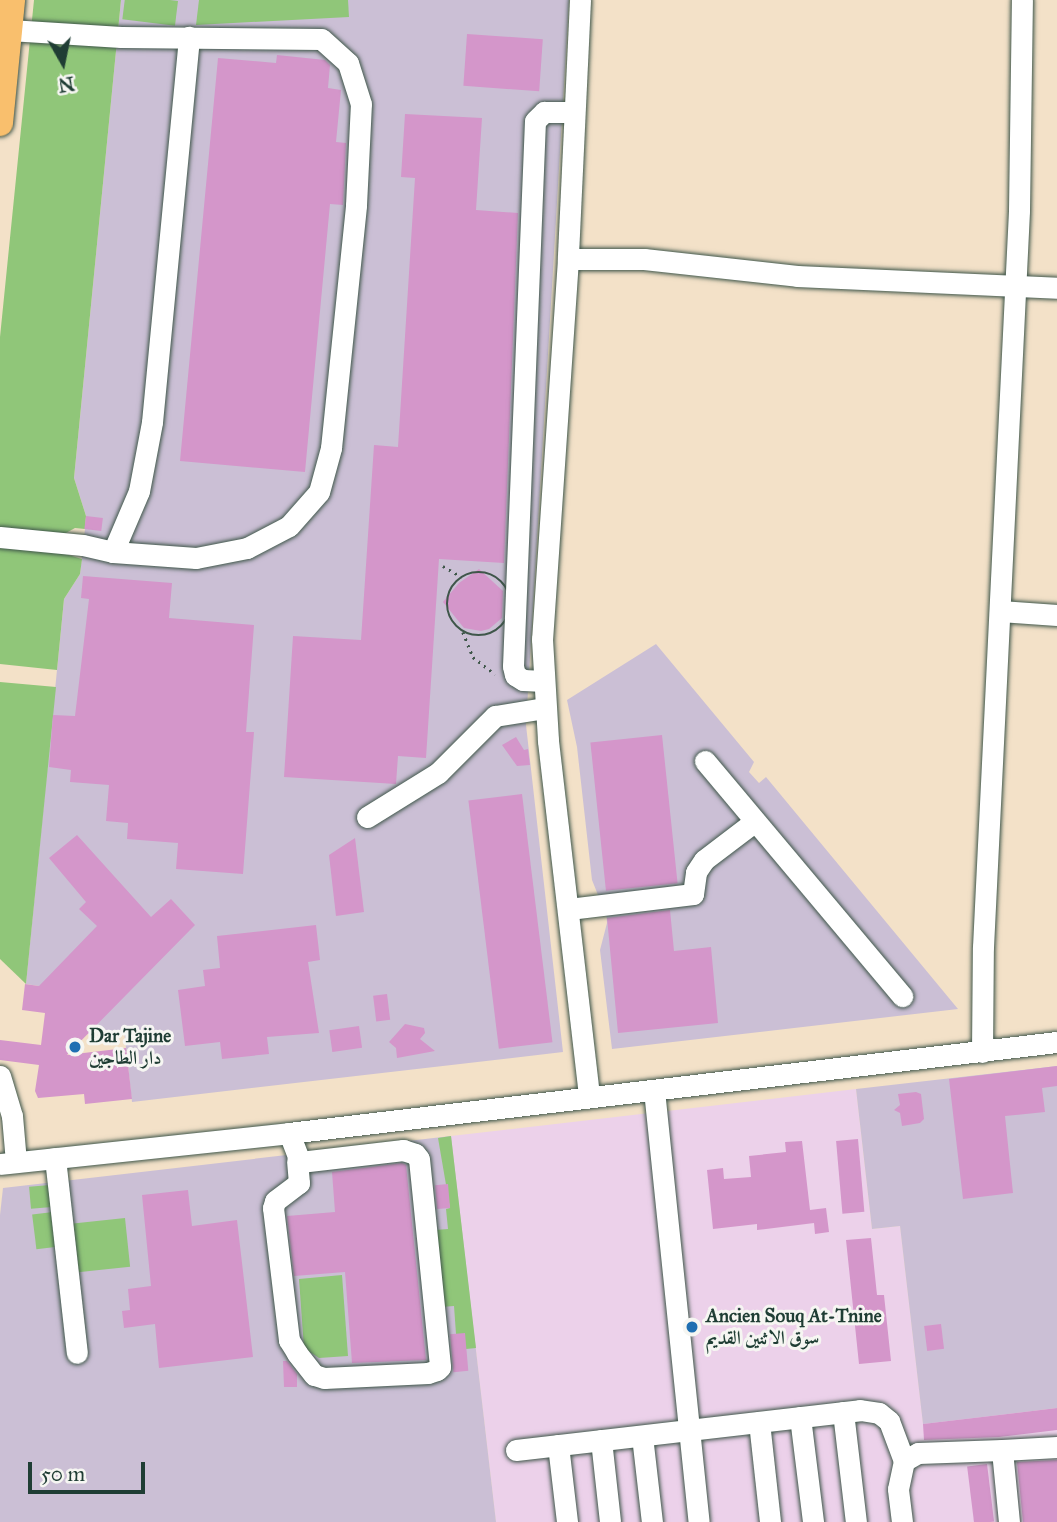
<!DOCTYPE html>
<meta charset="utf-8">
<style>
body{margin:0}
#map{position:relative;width:1057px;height:1522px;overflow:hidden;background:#f3e1c8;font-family:"IM FELL Great Primer",Amiri,serif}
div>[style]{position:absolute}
.built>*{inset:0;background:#ecd1ea}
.industrial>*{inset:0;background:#cbbfd5}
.green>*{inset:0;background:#90c679;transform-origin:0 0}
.building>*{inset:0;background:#d496ca;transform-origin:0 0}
.path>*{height:2.5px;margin-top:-1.25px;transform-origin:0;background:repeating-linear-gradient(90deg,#3f564a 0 2px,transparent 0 7px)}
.path>.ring{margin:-1.25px;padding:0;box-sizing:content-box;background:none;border:2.5px solid #3f564a;border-radius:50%}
.roads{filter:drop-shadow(0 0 2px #3f564a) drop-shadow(0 0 2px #3f564a)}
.minor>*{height:21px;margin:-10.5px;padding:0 10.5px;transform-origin:10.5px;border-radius:10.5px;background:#fff}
.major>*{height:26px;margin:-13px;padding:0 13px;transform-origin:13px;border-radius:13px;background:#f9bf6d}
.dots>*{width:19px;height:19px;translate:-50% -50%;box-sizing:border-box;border:4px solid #f6f6f2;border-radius:50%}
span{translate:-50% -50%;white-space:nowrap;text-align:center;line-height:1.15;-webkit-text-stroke:6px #f6f6f2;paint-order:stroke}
.poi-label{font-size:19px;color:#1f3d34;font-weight:700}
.left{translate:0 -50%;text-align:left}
.north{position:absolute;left:28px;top:28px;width:70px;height:70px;-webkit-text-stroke:5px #f6f6f2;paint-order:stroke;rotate:171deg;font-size:19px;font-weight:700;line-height:28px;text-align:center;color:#1f3d34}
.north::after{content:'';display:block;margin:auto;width:24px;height:32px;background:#1f3d34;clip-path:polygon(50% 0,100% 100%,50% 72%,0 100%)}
.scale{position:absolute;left:28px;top:1462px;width:117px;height:32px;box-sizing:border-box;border:4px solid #1f3d34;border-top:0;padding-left:9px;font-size:21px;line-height:24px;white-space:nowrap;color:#1f3d34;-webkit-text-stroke:5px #f6f6f2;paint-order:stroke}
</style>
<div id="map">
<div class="built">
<div style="clip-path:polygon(856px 1089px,872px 1229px,900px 1226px,923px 1423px,1057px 1408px,1057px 1522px,496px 1522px,451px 1136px)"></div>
</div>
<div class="industrial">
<div style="clip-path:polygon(121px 0,569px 0,526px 725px,563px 1052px,132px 1102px,124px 1030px,88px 1034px,39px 986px,26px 984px,64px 599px,80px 574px,85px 529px,86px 516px,74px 478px)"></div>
<div style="clip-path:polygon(656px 644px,754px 762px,749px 772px,759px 783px,766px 777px,958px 1009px,612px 1049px,600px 950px,607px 923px,605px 895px,598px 895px,592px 880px,577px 747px,567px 700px)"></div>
<div style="clip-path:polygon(1057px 1066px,1057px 1408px,923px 1424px,900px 1226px,872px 1229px,856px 1089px)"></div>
<div style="clip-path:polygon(451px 1136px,496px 1522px,0 1522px,0 1215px,3px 1188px)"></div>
</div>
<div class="green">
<div style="clip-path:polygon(34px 0,121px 0,74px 478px,86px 516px,85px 529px,75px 528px,64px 534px,0 528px,0 337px)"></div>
<div style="clip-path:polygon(199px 0,348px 0,349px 17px,196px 25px)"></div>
<div style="left:178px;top:1px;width:25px;height:53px;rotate:97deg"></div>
<div style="clip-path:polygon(0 547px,62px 553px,82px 559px,80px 574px,64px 599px,57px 670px,0 664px)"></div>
<div style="clip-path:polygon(0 682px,56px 687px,26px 984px,0 959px)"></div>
<div style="clip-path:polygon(451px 1136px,476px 1348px,466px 1349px,456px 1334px,454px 1306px,441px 1307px,435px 1230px,448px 1229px,446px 1209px,450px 1208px,438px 1138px)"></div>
<div style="left:50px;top:1185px;width:22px;height:21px;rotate:85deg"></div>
<div style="left:53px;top:1212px;width:35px;height:21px;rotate:83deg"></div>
<div style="left:125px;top:1218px;width:49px;height:52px;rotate:84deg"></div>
<div style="clip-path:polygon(342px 1275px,348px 1356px,319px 1358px,304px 1348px,299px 1279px)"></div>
</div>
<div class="building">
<div style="left:467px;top:34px;width:76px;height:52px;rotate:4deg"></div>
<div style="clip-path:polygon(277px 55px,325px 60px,330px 65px,328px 88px,341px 90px,336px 142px,346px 143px,343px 205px,330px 204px,305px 472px,180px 461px,218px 58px,276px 63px)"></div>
<div style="clip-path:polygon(405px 114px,482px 118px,476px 210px,518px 213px,504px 563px,439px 559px,426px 758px,398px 756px,396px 784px,284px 777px,293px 636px,361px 640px,374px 445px,398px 447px,415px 178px,401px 177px)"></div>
<div style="left:86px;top:516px;width:17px;height:13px;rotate:7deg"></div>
<div style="clip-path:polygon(479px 569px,503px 591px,502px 618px,489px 629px,481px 631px,464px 628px,443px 602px,459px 583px)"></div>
<div style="clip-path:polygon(83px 576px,172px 583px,169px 618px,254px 625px,246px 732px,254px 732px,243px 874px,176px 869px,178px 843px,127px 839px,128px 823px,106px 821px,109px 785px,70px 782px,71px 770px,49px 767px,53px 715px,75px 716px,89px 599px,81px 598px)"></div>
<div style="left:662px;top:735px;width:149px;height:72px;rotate:84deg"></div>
<div style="clip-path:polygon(516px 737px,524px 750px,528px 749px,530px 765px,517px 766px,502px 745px)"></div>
<div style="left:522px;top:794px;width:250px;height:54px;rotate:83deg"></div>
<div style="clip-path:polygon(77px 835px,151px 917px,171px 899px,195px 925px,67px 1055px,126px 1048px,132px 1099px,85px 1104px,84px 1094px,38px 1098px,35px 1091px,39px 1065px,0 1060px,0 1040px,41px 1045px,45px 1013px,22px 1010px,25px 984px,39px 986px,97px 926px,79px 909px,86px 902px,49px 858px)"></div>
<div style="clip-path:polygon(355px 838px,364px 912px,336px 916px,329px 855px)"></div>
<div style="clip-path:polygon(670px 910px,674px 951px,711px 947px,718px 1023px,618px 1033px,607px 918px)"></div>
<div style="clip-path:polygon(316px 925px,320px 960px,308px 962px,319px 1033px,267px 1037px,269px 1054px,222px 1059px,220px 1042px,185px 1046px,178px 990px,205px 986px,203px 970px,220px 968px,217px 936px)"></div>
<div style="left:387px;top:994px;width:26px;height:14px;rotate:83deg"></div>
<div style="clip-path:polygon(405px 1024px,424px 1028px,425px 1033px,420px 1039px,435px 1051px,397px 1058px,396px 1048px,389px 1042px)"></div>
<div style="left:359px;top:1026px;width:22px;height:30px;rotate:82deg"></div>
<div style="clip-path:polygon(1057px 1066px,1057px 1086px,1042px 1088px,1045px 1112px,1005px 1116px,1013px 1193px,963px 1199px,949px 1079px)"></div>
<div style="clip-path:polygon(916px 1092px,921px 1094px,924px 1119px,920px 1123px,902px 1126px,900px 1113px,894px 1110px,900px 1105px,898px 1094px)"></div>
<div style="left:858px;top:1139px;width:73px;height:22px;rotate:85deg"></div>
<div style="clip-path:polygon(802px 1141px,810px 1210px,826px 1208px,829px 1232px,815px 1234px,814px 1223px,757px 1230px,757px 1224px,713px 1229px,707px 1170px,723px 1168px,724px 1179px,751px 1177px,749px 1156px,786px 1152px,785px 1142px)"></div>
<div style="clip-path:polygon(402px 1163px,406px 1165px,426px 1360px,352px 1363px,345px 1272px,294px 1276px,287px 1216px,335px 1212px,332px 1172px)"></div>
<div style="left:448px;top:1184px;width:24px;height:13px;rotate:85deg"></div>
<div style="clip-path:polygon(188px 1190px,192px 1226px,237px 1220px,253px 1357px,159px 1368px,155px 1324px,124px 1328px,122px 1311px,130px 1310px,128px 1289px,151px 1286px,142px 1195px)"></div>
<div style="clip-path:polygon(871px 1238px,877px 1295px,884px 1295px,891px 1361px,859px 1364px,846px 1240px)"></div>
<div style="left:941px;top:1324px;width:25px;height:17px;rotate:83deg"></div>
<div style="left:465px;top:1333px;width:38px;height:15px;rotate:85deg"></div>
<div style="clip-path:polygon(283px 1361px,287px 1361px,297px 1374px,297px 1387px,284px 1387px)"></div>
<div style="clip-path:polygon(1057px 1408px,1057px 1430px,999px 1437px,924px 1440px,923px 1424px)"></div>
<div style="clip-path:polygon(1057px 1460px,1057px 1522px,1023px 1522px,1017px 1462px)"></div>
<div style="left:987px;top:1464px;width:58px;height:20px;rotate:83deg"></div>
</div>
<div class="path">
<div style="left:443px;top:566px;width:22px;rotate:30deg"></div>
<div class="ring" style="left:447px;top:572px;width:61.5px;height:61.5px"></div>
<div style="left:463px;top:632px;width:27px;rotate:68deg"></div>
<div style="left:473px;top:657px;width:28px;rotate:38deg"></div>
</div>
<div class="roads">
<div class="minor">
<div style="left:580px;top:0;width:259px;rotate:92.7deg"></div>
<div style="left:568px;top:259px;width:381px;rotate:93.9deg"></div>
<div style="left:542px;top:639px;width:102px;rotate:86.6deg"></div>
<div style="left:548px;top:741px;width:357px;rotate:83.4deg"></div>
<div style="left:568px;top:259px;width:76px"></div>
<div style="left:644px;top:259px;width:154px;rotate:6.3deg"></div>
<div style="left:797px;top:276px;width:260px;rotate:2.6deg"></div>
<div style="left:0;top:537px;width:83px;rotate:5.5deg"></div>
<div style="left:83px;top:545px;width:31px;rotate:13deg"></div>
<div style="left:113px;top:552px;width:83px;rotate:4.1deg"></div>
<div style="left:196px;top:558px;width:52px;rotate:-11.1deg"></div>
<div style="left:247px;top:548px;width:47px;rotate:-27.6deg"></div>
<div style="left:289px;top:526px;width:45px;rotate:-48.6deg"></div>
<div style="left:319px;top:492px;width:46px;rotate:-74.7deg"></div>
<div style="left:331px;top:448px;width:244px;rotate:-84.1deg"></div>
<div style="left:356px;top:205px;width:101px;rotate:-87.2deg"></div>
<div style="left:361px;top:104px;width:43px;rotate:-107.6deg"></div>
<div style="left:348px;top:63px;width:36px;rotate:-138deg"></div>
<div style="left:321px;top:39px;width:200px;rotate:-179.4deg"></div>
<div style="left:121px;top:37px;width:112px;rotate:-176.4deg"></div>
<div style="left:113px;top:552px;width:66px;rotate:-66.9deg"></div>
<div style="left:139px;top:491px;width:70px;rotate:-79.3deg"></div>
<div style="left:152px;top:422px;width:387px;rotate:-84.5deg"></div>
<div style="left:1000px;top:611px;width:57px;rotate:4deg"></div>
<div style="left:544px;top:681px;width:21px;rotate:-177deg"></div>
<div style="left:523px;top:680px;width:9px;rotate:-148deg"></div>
<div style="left:515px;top:675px;width:9px;rotate:-103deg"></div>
<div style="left:513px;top:666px;width:545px;rotate:-87.69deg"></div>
<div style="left:535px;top:121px;width:13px;rotate:-45deg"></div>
<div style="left:544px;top:112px;width:28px"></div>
<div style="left:705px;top:761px;width:307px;rotate:50deg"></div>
<div style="left:367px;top:817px;width:84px;rotate:-31.8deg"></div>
<div style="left:438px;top:773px;width:81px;rotate:-45deg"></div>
<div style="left:495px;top:716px;width:51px;rotate:-9.1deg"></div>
<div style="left:569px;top:909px;width:125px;rotate:-6.9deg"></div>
<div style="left:693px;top:894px;width:22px;rotate:-82deg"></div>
<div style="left:696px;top:872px;width:14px;rotate:-56deg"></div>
<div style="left:704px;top:860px;width:63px;rotate:-37.2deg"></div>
<div style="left:982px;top:1052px;width:105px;rotate:-89.5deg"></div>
<div style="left:983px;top:947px;width:738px;rotate:-87.2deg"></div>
<div style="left:1019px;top:210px;width:210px;rotate:-89.2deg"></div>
<div style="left:0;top:1076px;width:42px;rotate:73.3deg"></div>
<div style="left:12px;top:1116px;width:46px;rotate:85deg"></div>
<div style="left:654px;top:1090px;width:434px;rotate:84.1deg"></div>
<div style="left:289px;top:1133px;width:31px;rotate:69deg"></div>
<div style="left:300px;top:1162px;width:104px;rotate:-6.6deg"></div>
<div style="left:403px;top:1150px;width:13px;rotate:18deg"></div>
<div style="left:415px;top:1154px;width:6px;rotate:51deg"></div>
<div style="left:419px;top:1159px;width:209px;rotate:84.2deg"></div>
<div style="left:440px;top:1367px;width:4px;rotate:135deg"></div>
<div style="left:437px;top:1370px;width:9px;rotate:162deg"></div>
<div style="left:428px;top:1373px;width:104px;rotate:177.2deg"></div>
<div style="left:324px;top:1378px;width:10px;rotate:-163deg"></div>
<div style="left:314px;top:1375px;width:28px;rotate:-128deg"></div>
<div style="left:297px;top:1353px;width:15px;rotate:-122deg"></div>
<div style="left:289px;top:1340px;width:133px;rotate:-96.9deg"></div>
<div style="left:273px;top:1208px;width:7px;rotate:-74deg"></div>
<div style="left:275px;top:1201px;width:30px;rotate:-37deg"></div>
<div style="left:299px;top:1183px;width:22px;rotate:-95deg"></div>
<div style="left:55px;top:1158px;width:196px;rotate:83.6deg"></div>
<div style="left:0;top:1164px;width:291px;rotate:-6.1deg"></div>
<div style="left:289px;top:1133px;width:773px;rotate:-6.76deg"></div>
<div style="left:843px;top:1412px;width:111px;rotate:83.3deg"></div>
<div style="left:800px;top:1417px;width:106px;rotate:82.9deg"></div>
<div style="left:759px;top:1422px;width:101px;rotate:83.7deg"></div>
<div style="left:642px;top:1436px;width:87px;rotate:83.4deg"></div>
<div style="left:601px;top:1440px;width:82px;rotate:83.7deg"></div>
<div style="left:558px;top:1445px;width:78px;rotate:83.3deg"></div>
<div style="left:516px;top:1450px;width:346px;rotate:-6.6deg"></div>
<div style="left:860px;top:1410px;width:19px;rotate:9deg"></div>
<div style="left:879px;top:1413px;width:13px;rotate:39deg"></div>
<div style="left:889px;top:1421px;width:43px;rotate:69.4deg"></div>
<div style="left:902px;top:1522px;width:33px;rotate:-97deg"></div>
<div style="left:898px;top:1489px;width:29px;rotate:-78deg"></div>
<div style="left:904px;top:1461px;width:16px;rotate:-30deg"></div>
<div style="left:918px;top:1453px;width:84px;rotate:-2deg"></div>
<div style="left:1009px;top:1522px;width:72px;rotate:-95.6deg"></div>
<div style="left:1002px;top:1450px;width:55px;rotate:-3.1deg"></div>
</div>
<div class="major">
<div style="left:0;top:123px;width:124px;rotate:-84.4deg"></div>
</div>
</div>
<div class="dots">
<div style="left:75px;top:1047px;background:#1f6fb2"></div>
<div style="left:692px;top:1327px;background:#1f6fb2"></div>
</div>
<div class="poi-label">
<span class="left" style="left:89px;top:1047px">Dar Tajine<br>دار الطاجين</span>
<span class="left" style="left:706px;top:1327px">Ancien Souq At-Tnine<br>سوق الاثنين القديم</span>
</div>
<div class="north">N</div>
<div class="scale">50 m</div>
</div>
